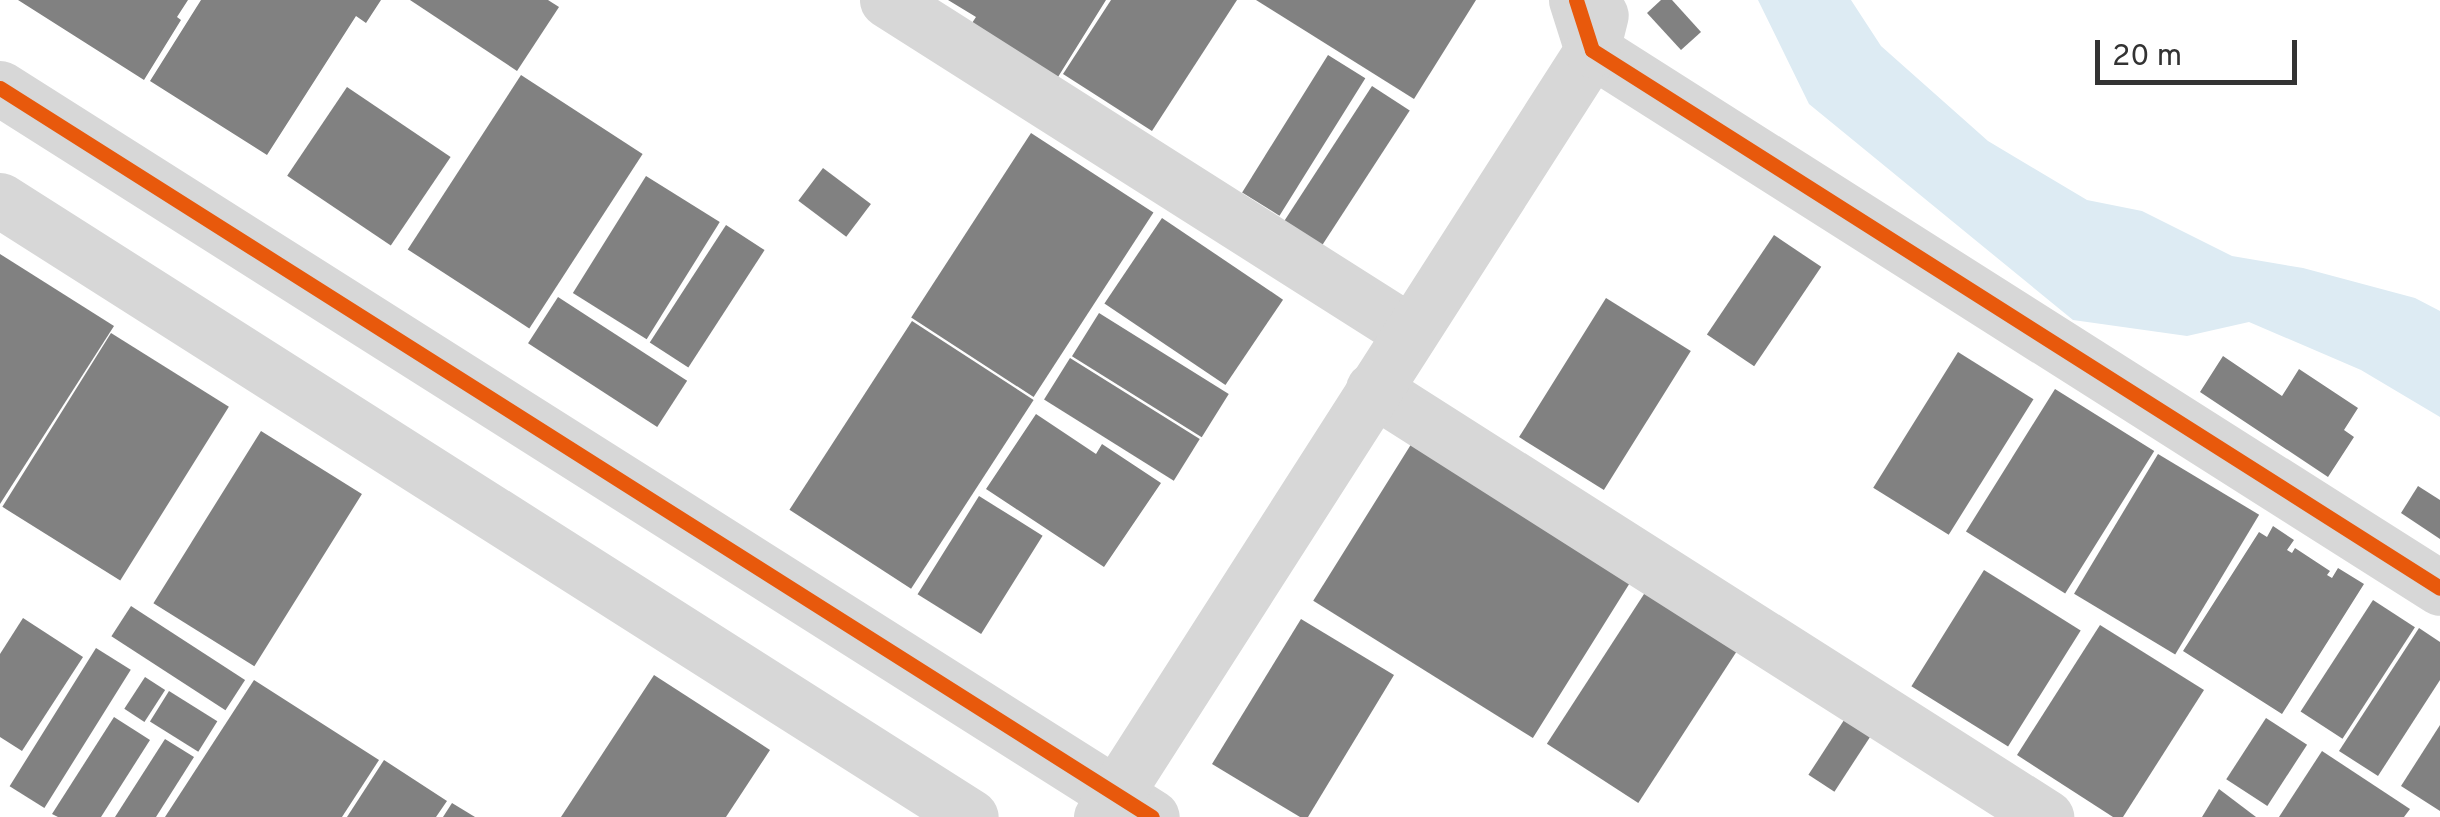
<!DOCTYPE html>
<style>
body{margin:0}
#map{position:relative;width:2440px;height:817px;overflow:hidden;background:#fff;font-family:Overpass,sans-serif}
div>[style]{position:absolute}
.water>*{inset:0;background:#ddebf3}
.building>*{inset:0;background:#818181;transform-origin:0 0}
.minor>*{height:55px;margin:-27.5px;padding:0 27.5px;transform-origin:27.5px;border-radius:27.5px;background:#d7d7d7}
.cycleway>*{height:15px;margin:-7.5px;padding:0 7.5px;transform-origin:7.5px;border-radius:7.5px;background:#e8590c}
span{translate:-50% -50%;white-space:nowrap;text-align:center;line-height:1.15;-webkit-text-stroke:10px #fff;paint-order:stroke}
.scale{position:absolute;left:2095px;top:40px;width:202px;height:45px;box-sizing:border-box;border:5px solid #333;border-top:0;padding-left:12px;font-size:30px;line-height:35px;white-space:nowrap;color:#333;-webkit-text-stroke:8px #fff;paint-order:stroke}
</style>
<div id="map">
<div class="water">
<div style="clip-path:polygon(1758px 0,1851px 0,1881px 46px,1988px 141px,2087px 200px,2142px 211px,2232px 256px,2303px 268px,2415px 298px,2440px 311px,2440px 417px,2361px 370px,2249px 322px,2187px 336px,2073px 320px,1809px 104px)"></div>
</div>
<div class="building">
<div style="clip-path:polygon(18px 0,188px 0,177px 17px,181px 20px,144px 80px)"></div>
<div style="clip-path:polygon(201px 0,381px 0,366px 23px,356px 16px,267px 155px,150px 81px)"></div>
<div style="clip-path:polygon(410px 0,548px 0,559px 7px,517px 71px)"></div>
<div style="clip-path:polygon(948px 0,1106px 0,1058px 77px,972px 23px,976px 17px)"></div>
<div style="clip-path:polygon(1111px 0,1237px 0,1152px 131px,1063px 74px)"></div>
<div style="clip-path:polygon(1256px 0,1476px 0,1414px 99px)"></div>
<div style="clip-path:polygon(1661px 0,1672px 0,1701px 32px,1681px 50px,1647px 13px)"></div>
<div style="left:1328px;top:55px;width:44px;height:162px;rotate:32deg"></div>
<div style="left:521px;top:75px;width:145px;height:208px;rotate:33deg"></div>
<div style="left:1372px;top:86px;width:45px;height:162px;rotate:33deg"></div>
<div style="left:347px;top:87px;width:125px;height:107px;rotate:34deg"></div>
<div style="left:1031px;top:133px;width:146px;height:220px;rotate:33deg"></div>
<div style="left:823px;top:168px;width:60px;height:41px;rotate:37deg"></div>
<div style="left:646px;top:176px;width:87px;height:138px;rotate:32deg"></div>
<div style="left:1162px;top:218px;width:146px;height:103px;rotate:34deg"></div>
<div style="left:726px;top:225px;width:46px;height:140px;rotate:33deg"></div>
<div style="left:1774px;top:235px;width:57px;height:120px;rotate:34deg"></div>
<div style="clip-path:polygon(0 254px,114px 326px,0 504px)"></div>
<div style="left:558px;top:297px;width:154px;height:55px;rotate:33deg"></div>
<div style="left:1606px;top:298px;width:100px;height:164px;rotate:32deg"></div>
<div style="left:1099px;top:313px;width:153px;height:51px;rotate:32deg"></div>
<div style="left:912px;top:321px;width:145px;height:225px;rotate:33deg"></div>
<div style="left:111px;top:333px;width:139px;height:205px;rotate:32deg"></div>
<div style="left:1958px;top:352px;width:89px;height:160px;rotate:32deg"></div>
<div style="clip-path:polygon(2223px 356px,2282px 396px,2299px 369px,2358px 408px,2344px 430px,2354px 437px,2328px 477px,2200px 392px)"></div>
<div style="left:1070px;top:358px;width:153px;height:49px;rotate:32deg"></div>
<div style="left:2055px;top:389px;width:117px;height:168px;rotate:32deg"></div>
<div style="clip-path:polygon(1036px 414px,1096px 454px,1102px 444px,1161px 483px,1104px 567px,986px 489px)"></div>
<div style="left:261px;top:431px;width:119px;height:203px;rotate:32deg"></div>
<div style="left:1415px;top:438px;width:259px;height:192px;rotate:32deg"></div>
<div style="left:2158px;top:454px;width:118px;height:163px;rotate:31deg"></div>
<div style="clip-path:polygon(2418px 486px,2440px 500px,2440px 539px,2401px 513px)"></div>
<div style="left:979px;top:496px;width:75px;height:116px;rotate:32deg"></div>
<div style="clip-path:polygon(2273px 526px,2294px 540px,2287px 550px,2292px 553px,2295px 548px,2330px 571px,2327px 575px,2332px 578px,2338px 568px,2364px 584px,2282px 714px,2183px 651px,2259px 532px,2267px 537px)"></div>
<div style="left:1984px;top:570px;width:114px;height:137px;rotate:32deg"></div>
<div style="left:1646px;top:591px;width:109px;height:182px;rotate:33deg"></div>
<div style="left:2373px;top:600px;width:50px;height:133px;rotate:33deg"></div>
<div style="left:131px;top:606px;width:136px;height:36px;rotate:33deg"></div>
<div style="clip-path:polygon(23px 618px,83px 657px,22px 751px,0 737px,0 654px)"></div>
<div style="clip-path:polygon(1301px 619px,1394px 675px,1308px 817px,1300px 817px,1212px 764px)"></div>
<div style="clip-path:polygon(2100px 625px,2204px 690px,2123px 817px,2113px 817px,2017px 755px)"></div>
<div style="clip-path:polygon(2419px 628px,2440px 642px,2440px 680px,2378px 776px,2339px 751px)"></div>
<div style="left:96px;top:648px;width:41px;height:163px;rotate:32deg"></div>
<div style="clip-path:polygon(654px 675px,770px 750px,726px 817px,561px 817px)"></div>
<div style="left:145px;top:677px;width:24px;height:38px;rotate:33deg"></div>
<div style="clip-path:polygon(254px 680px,379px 760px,342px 817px,165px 817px)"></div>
<div style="left:169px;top:691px;width:57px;height:36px;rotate:32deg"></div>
<div style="clip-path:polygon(114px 717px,150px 740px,101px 817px,58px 817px,52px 814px)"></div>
<div style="left:1846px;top:717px;width:31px;height:69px;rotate:33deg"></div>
<div style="left:2266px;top:718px;width:49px;height:73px;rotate:33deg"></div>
<div style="clip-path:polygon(2440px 725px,2440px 811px,2401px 786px)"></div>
<div style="clip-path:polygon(165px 739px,194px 757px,156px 817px,115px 817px)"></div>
<div style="clip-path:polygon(2322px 751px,2410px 809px,2404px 817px,2279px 817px)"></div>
<div style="clip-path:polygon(384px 760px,447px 801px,436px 817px,347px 817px)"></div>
<div style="clip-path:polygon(2219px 789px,2256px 817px,2202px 817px)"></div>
<div style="clip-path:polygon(452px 803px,475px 817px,443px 817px)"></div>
</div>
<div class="minor">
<div style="left:887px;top:0;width:619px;rotate:32.41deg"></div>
<div style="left:1576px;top:0;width:52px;rotate:72.3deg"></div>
<div style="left:1592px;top:50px;width:1004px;rotate:32.39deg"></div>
<div style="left:0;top:88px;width:1363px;rotate:32.33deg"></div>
<div style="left:0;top:200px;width:1150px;rotate:32.43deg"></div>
<div style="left:1373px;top:389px;width:798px;rotate:32.45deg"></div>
<div style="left:1101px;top:817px;width:911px;rotate:-57.37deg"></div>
<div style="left:1592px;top:50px;width:36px;rotate:-76deg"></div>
</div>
<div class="cycleway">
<div style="left:1576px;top:0;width:52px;rotate:72.3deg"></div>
<div style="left:1592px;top:50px;width:1004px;rotate:32.39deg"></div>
<div style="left:0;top:88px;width:1363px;rotate:32.33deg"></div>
</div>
<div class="scale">20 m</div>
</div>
